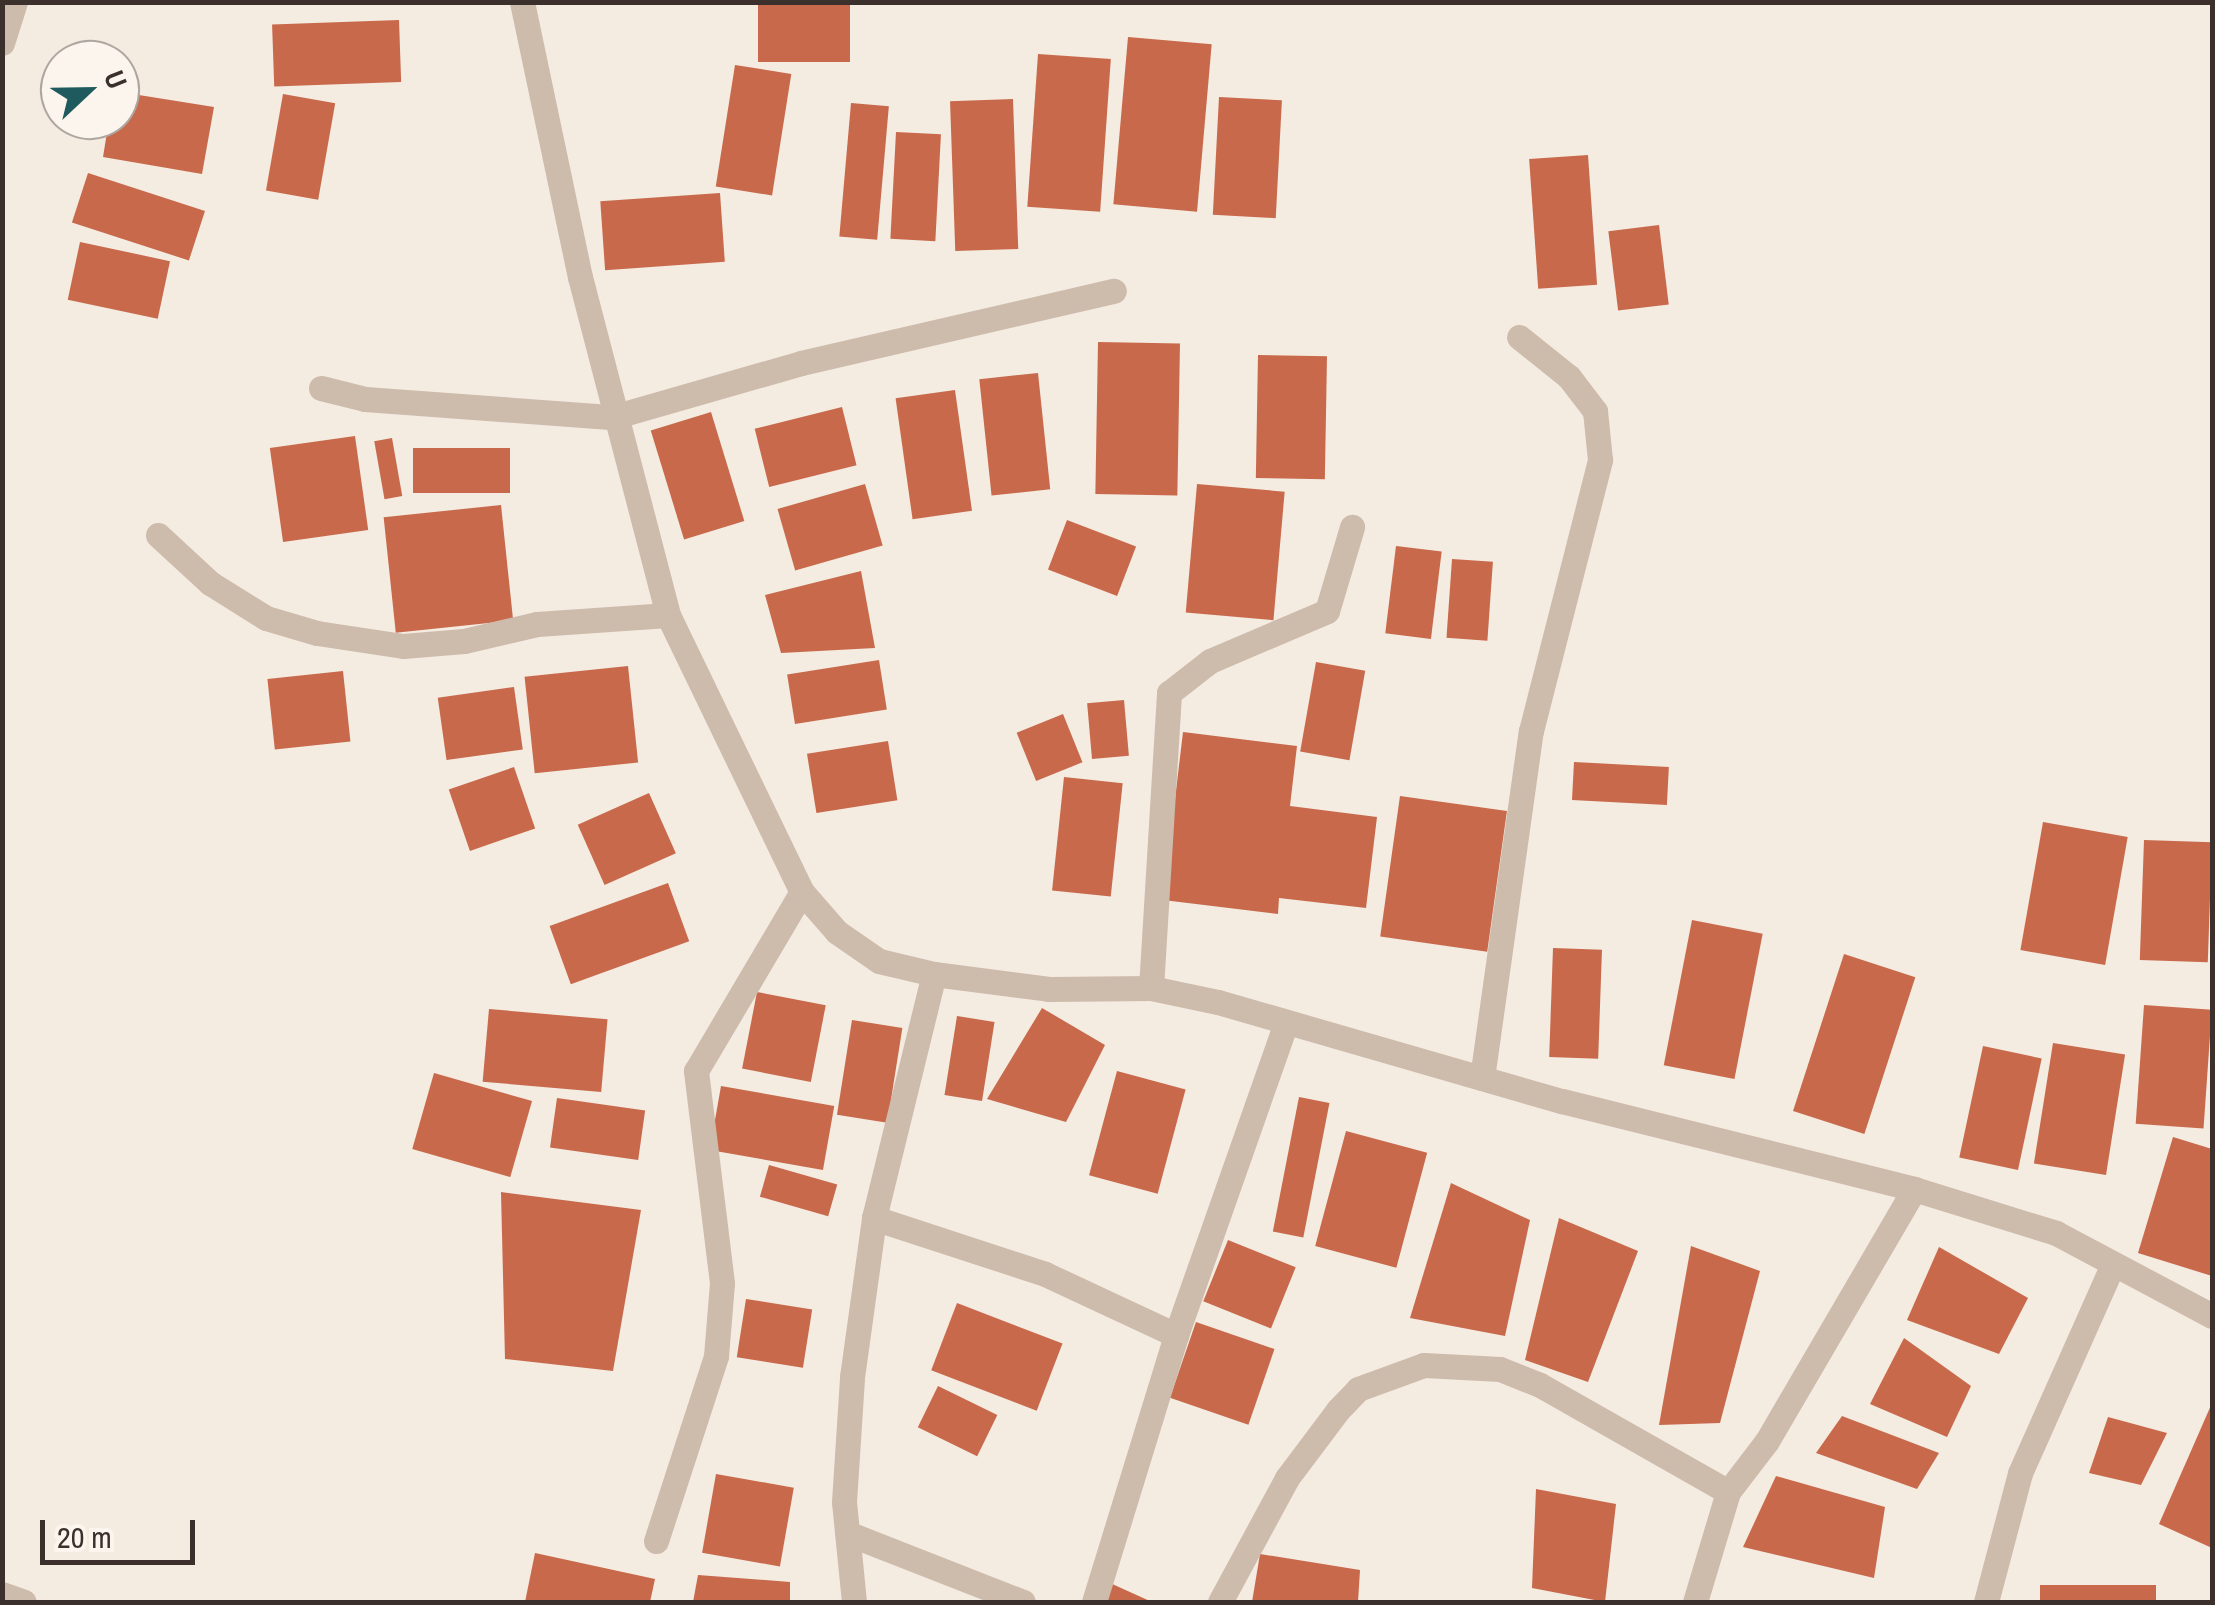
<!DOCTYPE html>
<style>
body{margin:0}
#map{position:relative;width:2215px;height:1605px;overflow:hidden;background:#f4ebe1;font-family:"Archivo Narrow",sans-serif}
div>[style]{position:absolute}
.building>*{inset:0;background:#c8694b;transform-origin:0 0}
.minor>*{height:25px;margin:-12.5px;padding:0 12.5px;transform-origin:12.5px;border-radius:12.5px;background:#cdbbac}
span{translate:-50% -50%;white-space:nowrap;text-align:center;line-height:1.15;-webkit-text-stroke:9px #fbf5ee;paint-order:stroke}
.frame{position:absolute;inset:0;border:5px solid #3b302b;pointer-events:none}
.north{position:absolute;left:40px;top:40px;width:100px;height:100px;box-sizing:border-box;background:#fbf5ee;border:2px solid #aea6a0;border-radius:50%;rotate:68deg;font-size:28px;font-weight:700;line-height:40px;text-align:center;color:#3b302b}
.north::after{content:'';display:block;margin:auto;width:35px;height:45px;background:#1f5a5e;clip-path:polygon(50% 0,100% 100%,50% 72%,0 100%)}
.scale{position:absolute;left:40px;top:1520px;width:155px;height:45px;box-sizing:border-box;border:5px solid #3b302b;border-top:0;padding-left:12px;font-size:30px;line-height:35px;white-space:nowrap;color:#3b302b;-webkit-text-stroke:8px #fbf5ee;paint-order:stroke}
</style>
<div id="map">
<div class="building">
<div style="left:758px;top:2px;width:92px;height:60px"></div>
<div style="left:399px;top:20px;width:62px;height:127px;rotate:88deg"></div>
<div style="left:1128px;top:37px;width:84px;height:168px;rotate:5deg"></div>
<div style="left:1038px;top:54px;width:73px;height:153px;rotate:4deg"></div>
<div style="left:735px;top:65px;width:57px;height:123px;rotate:9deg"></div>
<div style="clip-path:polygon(120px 92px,214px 107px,202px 174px,103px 157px,109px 120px,120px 120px)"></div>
<div style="left:283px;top:94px;width:53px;height:98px;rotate:10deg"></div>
<div style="left:1219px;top:97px;width:63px;height:118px;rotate:3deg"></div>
<div style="left:1013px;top:99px;width:150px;height:63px;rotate:88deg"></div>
<div style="left:851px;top:103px;width:38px;height:134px;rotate:5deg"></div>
<div style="left:896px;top:132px;width:45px;height:107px;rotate:3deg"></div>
<div style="left:1588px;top:155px;width:130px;height:59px;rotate:86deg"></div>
<div style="left:88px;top:173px;width:123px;height:52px;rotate:18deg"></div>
<div style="left:720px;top:193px;width:69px;height:120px;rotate:86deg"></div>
<div style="left:1659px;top:225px;width:80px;height:51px;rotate:83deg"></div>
<div style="left:80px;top:242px;width:92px;height:59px;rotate:12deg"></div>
<div style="left:1098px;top:342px;width:82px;height:152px;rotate:1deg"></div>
<div style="left:1258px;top:355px;width:69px;height:123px;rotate:1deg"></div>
<div style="left:1038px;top:373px;width:117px;height:59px;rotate:84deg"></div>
<div style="left:955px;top:390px;width:122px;height:60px;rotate:82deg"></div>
<div style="left:842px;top:407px;width:60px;height:90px;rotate:76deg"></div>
<div style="left:711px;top:412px;width:114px;height:63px;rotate:73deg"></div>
<div style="left:355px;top:436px;width:95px;height:86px;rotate:82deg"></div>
<div style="left:392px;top:438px;width:59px;height:18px;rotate:80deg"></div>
<div style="left:510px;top:448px;width:45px;height:97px;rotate:90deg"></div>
<div style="left:865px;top:484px;width:64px;height:91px;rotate:74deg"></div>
<div style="left:1197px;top:484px;width:88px;height:129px;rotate:5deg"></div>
<div style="left:501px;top:505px;width:116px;height:118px;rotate:84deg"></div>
<div style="left:1067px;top:520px;width:74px;height:53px;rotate:21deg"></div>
<div style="left:1396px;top:546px;width:46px;height:88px;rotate:7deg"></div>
<div style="left:1452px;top:559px;width:41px;height:79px;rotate:4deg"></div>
<div style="clip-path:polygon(861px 571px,875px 648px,781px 653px,765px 595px)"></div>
<div style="left:879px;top:660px;width:50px;height:93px;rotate:81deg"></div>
<div style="left:1316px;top:662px;width:50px;height:91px;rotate:10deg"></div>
<div style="left:628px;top:666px;width:97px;height:104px;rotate:84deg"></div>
<div style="left:343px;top:671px;width:71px;height:76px;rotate:84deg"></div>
<div style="left:514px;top:687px;width:63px;height:77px;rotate:82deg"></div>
<div style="left:1124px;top:700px;width:56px;height:37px;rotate:85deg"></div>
<div style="left:1063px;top:714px;width:52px;height:50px;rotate:68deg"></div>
<div style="clip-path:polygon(1183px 732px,1297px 746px,1290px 806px,1377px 817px,1366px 908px,1279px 898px,1278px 914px,1163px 900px)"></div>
<div style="left:888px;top:741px;width:60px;height:82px;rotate:81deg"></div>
<div style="left:1574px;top:762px;width:95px;height:38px;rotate:3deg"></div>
<div style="left:514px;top:767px;width:65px;height:69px;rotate:71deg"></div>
<div style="left:1064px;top:777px;width:59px;height:114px;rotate:6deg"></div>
<div style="left:649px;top:793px;width:66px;height:78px;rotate:66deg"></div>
<div style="left:1400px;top:796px;width:108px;height:142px;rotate:8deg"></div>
<div style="left:2043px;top:822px;width:86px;height:130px;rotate:10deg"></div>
<div style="left:2144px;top:840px;width:68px;height:120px;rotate:2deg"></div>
<div style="left:668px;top:883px;width:62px;height:126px;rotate:70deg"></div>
<div style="left:1692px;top:920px;width:72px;height:148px;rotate:11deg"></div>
<div style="left:1553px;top:948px;width:49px;height:109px;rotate:2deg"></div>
<div style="left:1844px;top:954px;width:75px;height:165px;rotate:18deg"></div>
<div style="left:757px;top:992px;width:70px;height:78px;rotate:11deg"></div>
<div style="left:2144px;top:1005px;width:68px;height:119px;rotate:4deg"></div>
<div style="clip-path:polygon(1042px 1008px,1105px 1045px,1066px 1122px,987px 1099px)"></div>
<div style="left:489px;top:1009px;width:119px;height:73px;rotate:5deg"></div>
<div style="left:957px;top:1016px;width:38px;height:80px;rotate:9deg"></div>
<div style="left:852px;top:1020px;width:51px;height:96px;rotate:9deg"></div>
<div style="left:2053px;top:1043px;width:73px;height:122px;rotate:9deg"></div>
<div style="left:1983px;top:1046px;width:60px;height:114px;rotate:12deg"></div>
<div style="left:1117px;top:1071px;width:71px;height:108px;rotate:15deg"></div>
<div style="left:434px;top:1073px;width:102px;height:79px;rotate:16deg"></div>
<div style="left:721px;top:1086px;width:115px;height:65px;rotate:10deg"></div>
<div style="left:1299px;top:1097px;width:31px;height:137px;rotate:11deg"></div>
<div style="left:557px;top:1098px;width:89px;height:50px;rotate:8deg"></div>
<div style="left:1346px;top:1131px;width:84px;height:119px;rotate:15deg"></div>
<div style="clip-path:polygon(2173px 1137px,2212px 1149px,2212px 1276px,2138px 1253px)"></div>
<div style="left:769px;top:1165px;width:71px;height:33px;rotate:16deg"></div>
<div style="clip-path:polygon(1451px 1183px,1530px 1220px,1505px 1336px,1410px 1318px)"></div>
<div style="clip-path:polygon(501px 1192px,641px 1210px,613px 1371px,505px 1359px)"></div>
<div style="clip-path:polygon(1559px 1218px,1638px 1251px,1588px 1382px,1525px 1360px)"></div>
<div style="left:1228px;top:1240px;width:73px;height:66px;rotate:22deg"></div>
<div style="clip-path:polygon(1691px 1246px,1760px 1271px,1720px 1423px,1659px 1425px)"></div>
<div style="clip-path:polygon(1939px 1247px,2028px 1298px,1999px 1354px,1907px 1320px)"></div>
<div style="left:746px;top:1299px;width:67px;height:59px;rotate:9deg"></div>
<div style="left:957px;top:1303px;width:113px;height:72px;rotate:21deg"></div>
<div style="left:1196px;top:1322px;width:83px;height:80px;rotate:19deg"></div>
<div style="clip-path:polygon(1904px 1338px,1971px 1386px,1947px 1437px,1870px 1404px)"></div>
<div style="left:938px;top:1386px;width:66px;height:46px;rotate:26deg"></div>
<div style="clip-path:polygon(2212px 1403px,2212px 1548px,2159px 1524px)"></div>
<div style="clip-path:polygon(1842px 1416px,1939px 1453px,1917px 1489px,1816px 1453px)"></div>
<div style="clip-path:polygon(2108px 1417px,2167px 1433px,2141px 1485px,2089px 1473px)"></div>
<div style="left:716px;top:1474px;width:79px;height:80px;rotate:10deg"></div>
<div style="clip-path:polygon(1776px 1476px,1885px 1507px,1874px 1578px,1743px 1547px)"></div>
<div style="clip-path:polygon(1536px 1489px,1616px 1504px,1605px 1602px,1532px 1588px)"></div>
<div style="clip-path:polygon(535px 1553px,655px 1579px,650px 1602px,525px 1602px)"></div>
<div style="clip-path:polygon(1260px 1554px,1360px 1570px,1358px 1602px,1252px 1602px)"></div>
<div style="clip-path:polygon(698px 1575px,790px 1582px,790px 1602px,693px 1602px)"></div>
<div style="clip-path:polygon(1110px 1583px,1152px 1602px,1101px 1602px)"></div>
<div style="left:2040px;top:1585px;width:116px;height:17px"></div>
</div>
<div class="minor">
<div style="left:522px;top:2px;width:281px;rotate:78.1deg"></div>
<div style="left:580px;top:277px;width:349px;rotate:75.4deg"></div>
<div style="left:668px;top:615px;width:308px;rotate:64.2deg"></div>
<div style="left:802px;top:892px;width:53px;rotate:48.8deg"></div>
<div style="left:837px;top:932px;width:51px;rotate:34.6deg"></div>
<div style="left:879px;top:961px;width:57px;rotate:13.3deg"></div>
<div style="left:934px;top:974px;width:116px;rotate:7.4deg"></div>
<div style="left:1049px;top:989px;width:102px;rotate:-0.6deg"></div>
<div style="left:1151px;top:988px;width:68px;rotate:11.8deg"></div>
<div style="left:1218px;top:1002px;width:358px;rotate:16.1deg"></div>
<div style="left:1562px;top:1101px;width:363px;rotate:14deg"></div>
<div style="left:1914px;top:1189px;width:149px;rotate:17.2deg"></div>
<div style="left:2056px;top:1233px;width:177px;rotate:28deg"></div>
<div style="left:2px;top:43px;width:43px;rotate:-72.4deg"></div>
<div style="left:321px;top:388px;width:45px;rotate:14deg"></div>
<div style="left:365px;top:399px;width:249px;rotate:4.2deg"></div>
<div style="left:613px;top:417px;width:196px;rotate:-16deg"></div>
<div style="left:801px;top:363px;width:321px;rotate:-13deg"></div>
<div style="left:158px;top:535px;width:71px;rotate:42.7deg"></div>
<div style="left:210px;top:583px;width:66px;rotate:32deg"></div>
<div style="left:266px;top:618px;width:53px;rotate:16.4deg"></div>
<div style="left:317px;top:633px;width:87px;rotate:8.6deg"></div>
<div style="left:403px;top:646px;width:61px;rotate:-4.7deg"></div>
<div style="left:464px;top:641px;width:75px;rotate:-13.1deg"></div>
<div style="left:537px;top:624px;width:131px;rotate:-3.9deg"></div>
<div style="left:1151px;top:988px;width:296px;rotate:-86.5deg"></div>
<div style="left:1169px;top:693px;width:52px;rotate:-38deg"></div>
<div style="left:1210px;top:661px;width:127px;rotate:-23.1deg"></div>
<div style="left:1327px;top:611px;width:88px;rotate:-73.4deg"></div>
<div style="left:1482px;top:1078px;width:350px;rotate:-82deg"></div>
<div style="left:1531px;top:731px;width:280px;rotate:-75.7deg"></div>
<div style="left:1600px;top:460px;width:49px;rotate:-95.8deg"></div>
<div style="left:1595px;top:411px;width:43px;rotate:-127.4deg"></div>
<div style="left:1569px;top:377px;width:64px;rotate:-141.3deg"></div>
<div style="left:874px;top:1218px;width:251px;rotate:-76.2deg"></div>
<div style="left:847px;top:1533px;width:189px;rotate:21.4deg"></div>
<div style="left:656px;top:1541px;width:194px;rotate:-72deg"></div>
<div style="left:716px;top:1356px;width:73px;rotate:-85.3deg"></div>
<div style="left:722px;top:1283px;width:214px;rotate:-97deg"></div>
<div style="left:696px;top:1071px;width:208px;rotate:-59.4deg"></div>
<div style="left:2px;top:1594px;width:23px;rotate:20deg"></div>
<div style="left:854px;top:1602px;width:100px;rotate:-95.7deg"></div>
<div style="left:844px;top:1502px;width:125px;rotate:-86.3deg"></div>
<div style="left:852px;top:1377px;width:161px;rotate:-82.1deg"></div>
<div style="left:874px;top:1218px;width:180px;rotate:18.1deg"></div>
<div style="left:1045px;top:1274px;width:145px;rotate:25deg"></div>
<div style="left:1176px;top:1335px;width:329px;rotate:-70.6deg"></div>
<div style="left:1094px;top:1602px;width:279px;rotate:-72.9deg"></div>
<div style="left:1220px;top:1602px;width:141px;rotate:-61.6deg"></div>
<div style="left:1287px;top:1478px;width:85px;rotate:-53.1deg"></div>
<div style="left:1338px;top:1410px;width:29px;rotate:-46deg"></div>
<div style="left:1358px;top:1389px;width:70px;rotate:-20deg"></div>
<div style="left:1424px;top:1365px;width:76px;rotate:3deg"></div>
<div style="left:1500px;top:1369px;width:43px;rotate:21.8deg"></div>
<div style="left:1540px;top:1385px;width:216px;rotate:29.6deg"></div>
<div style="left:1695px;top:1602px;width:115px;rotate:-73.3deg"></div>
<div style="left:1728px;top:1492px;width:64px;rotate:-52.6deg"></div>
<div style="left:1767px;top:1441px;width:292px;rotate:-59.7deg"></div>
<div style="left:1986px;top:1602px;width:133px;rotate:-75.2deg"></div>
<div style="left:2020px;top:1473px;width:229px;rotate:-66deg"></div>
</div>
<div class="frame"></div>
<div class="north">U</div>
<div class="scale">20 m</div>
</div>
